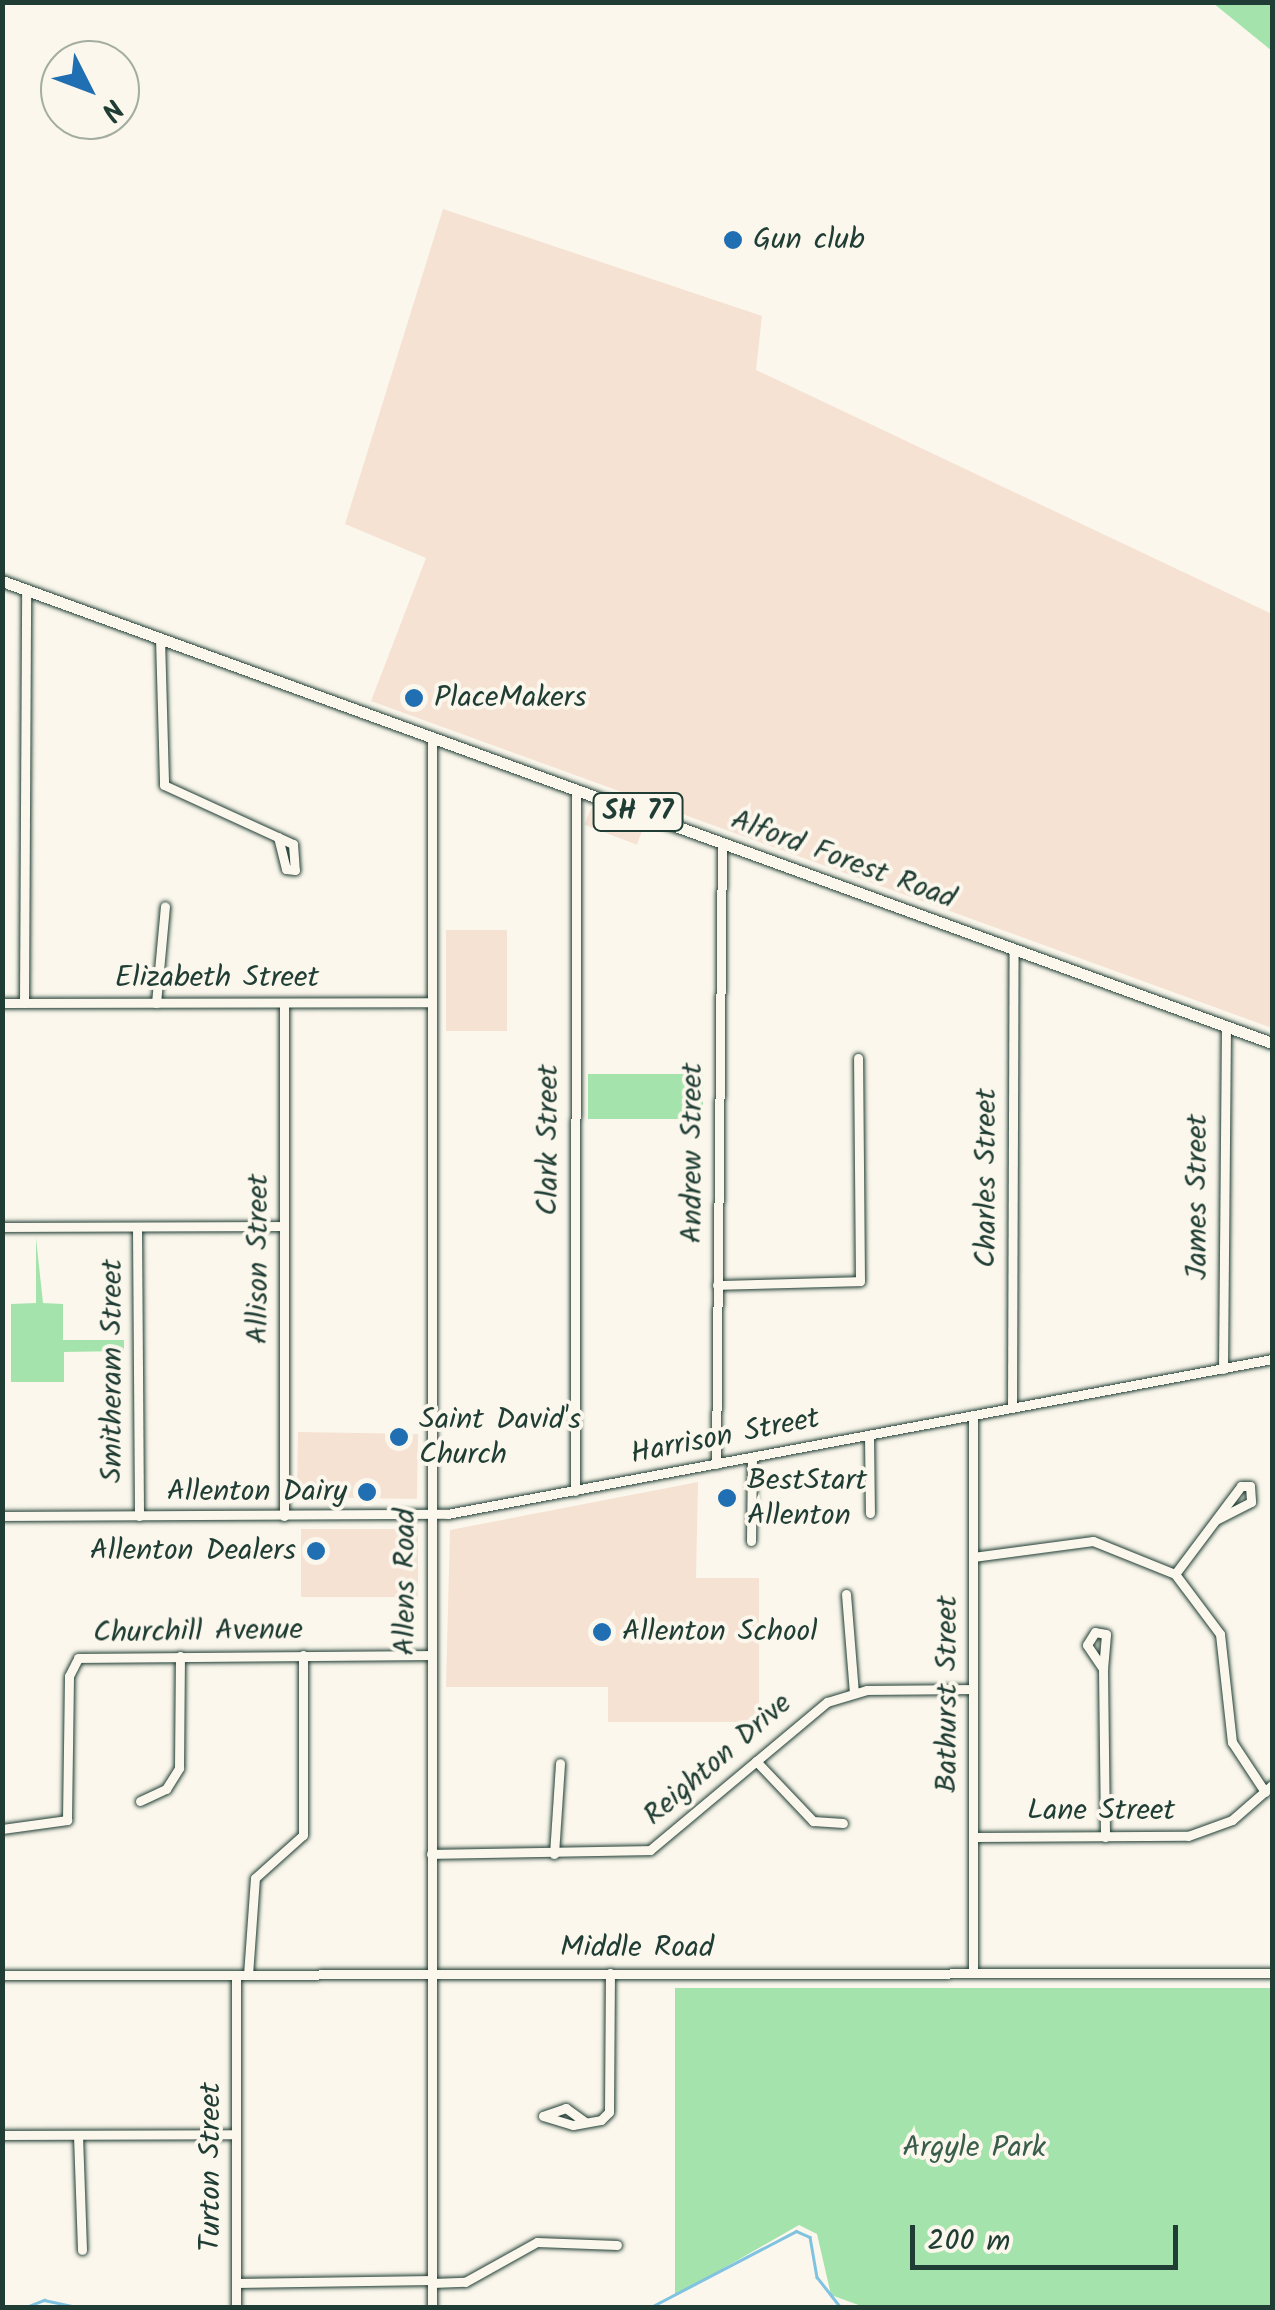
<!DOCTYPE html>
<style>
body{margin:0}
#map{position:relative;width:1275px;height:2310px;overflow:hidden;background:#fbf7ec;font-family:Kalam,sans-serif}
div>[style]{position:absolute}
.built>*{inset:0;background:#f5e2d3;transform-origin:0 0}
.green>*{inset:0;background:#a4e4ac;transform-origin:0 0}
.stream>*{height:2.5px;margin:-1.25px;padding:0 1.25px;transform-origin:1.25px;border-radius:1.25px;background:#80c3e1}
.roads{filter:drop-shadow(0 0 2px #1f3d34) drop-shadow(0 0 2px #1f3d34)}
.minor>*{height:9px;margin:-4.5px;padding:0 4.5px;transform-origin:4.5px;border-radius:4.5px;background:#fbf7ec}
.major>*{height:11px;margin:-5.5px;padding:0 5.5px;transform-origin:5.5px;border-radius:5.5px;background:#fbf7ec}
.dots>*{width:28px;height:28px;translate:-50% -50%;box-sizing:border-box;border:5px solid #fbf7ec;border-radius:50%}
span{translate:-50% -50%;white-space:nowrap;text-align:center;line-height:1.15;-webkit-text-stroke:8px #fbf7ec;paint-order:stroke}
.shield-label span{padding:2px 8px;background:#fbf7ec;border:2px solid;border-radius:8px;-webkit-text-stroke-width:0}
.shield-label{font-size:28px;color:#1f3d34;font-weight:700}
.poi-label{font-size:30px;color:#1f3d34}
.left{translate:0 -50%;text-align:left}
.right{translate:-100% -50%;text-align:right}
.street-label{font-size:30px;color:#1f3d34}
.park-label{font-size:30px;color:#3a5e4c}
.frame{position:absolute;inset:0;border:5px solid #1f3d34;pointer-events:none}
.north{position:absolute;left:40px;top:40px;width:100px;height:100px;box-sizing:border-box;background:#fbf7ec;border:2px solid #a3ada2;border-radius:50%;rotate:132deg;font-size:28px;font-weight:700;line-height:40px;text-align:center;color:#1f3d34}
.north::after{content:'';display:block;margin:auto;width:35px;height:45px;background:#1f6fb2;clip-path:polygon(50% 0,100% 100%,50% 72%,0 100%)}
.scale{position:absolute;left:910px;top:2225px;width:268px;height:45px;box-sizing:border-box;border:5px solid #1f3d34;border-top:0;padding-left:12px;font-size:30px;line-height:35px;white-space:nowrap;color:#1f3d34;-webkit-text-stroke:8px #fbf7ec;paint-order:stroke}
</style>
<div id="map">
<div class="built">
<div style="clip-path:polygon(443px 209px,762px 316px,756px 370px,1272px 614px,1272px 1028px,371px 701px,426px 558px,345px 524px)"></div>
<div style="left:591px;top:808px;width:56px;height:18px;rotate:21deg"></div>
<div style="left:446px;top:930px;width:61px;height:101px"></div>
<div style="left:418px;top:1434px;width:65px;height:120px;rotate:91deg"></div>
<div style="clip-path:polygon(698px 1482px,696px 1578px,759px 1578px,759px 1722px,608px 1722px,608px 1687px,446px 1687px,450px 1530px)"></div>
<div style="left:301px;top:1529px;width:117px;height:68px"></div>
</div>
<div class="green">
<div style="clip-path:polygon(1213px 3px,1272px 3px,1272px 51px)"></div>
<div style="left:588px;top:1074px;width:115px;height:45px"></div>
<div style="clip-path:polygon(36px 1238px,43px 1303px,63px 1304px,63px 1340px,124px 1340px,124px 1351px,64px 1352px,64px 1382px,11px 1382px,11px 1304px,36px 1303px)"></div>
<div style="clip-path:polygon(675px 1988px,1272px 1988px,1272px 2307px,864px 2307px,831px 2295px,817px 2234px,799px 2225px,675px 2296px)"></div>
</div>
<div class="stream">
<div style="left:24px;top:2308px;width:22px;rotate:-22deg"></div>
<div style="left:44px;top:2300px;width:40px;rotate:12deg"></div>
<div style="left:517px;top:2308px;width:20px"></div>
<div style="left:649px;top:2308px;width:166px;rotate:-27.6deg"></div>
<div style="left:796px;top:2231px;width:15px;rotate:23deg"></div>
<div style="left:810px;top:2237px;width:41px;rotate:80.1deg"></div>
<div style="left:817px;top:2277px;width:39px;rotate:52deg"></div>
</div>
<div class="roads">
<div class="minor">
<div style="left:160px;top:638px;width:147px;rotate:88.4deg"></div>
<div style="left:164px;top:785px;width:142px;rotate:24.6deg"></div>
<div style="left:293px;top:844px;width:26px;rotate:86deg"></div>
<div style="left:295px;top:870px;width:9px;rotate:-174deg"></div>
<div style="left:286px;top:869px;width:33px;rotate:-104deg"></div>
<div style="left:2px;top:1003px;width:429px;rotate:-0.1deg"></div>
<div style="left:24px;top:1003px;width:413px;rotate:-89.7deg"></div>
<div style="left:156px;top:1003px;width:97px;rotate:-84.7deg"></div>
<div style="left:2px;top:1227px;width:282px;rotate:-0.2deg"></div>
<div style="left:137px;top:1227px;width:289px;rotate:89.6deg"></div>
<div style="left:717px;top:1285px;width:143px;rotate:-1.6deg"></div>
<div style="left:860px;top:1281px;width:223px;rotate:-90.5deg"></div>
<div style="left:1223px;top:1369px;width:343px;rotate:-89.5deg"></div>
<div style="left:1012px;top:1408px;width:459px;rotate:-89.8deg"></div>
<div style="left:973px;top:1415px;width:558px;rotate:90deg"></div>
<div style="left:869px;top:1435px;width:78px;rotate:89.3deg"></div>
<div style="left:716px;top:1464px;width:621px;rotate:-89.45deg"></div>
<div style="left:575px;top:1491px;width:701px;rotate:-89.92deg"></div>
<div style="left:2px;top:1516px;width:445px;rotate:-0.3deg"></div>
<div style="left:447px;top:1514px;width:839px;rotate:-10.64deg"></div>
<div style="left:284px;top:1516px;width:513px;rotate:-90deg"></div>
<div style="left:751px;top:1541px;width:83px;rotate:-89.3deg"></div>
<div style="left:973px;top:1557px;width:121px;rotate:-7.6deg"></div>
<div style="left:1093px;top:1541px;width:88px;rotate:21.9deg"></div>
<div style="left:1175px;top:1574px;width:75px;rotate:53.1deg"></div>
<div style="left:1220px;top:1634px;width:109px;rotate:83.7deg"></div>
<div style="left:1232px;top:1742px;width:60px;rotate:56.6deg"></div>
<div style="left:1175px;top:1574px;width:110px;rotate:-53.1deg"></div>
<div style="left:1241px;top:1486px;width:9px"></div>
<div style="left:1250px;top:1486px;width:16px;rotate:86deg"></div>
<div style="left:1251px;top:1502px;width:38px;rotate:153deg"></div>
<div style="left:846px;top:1594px;width:99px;rotate:85.4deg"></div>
<div style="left:1103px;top:1669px;width:35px;rotate:-85deg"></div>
<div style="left:1106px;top:1634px;width:11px;rotate:-170deg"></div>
<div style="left:1095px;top:1632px;width:15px;rotate:122deg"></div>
<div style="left:1087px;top:1645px;width:29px;rotate:56deg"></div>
<div style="left:1103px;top:1669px;width:168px;rotate:89.3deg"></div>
<div style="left:756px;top:1761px;width:83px;rotate:46.5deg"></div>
<div style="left:813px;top:1821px;width:30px;rotate:4deg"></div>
<div style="left:140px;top:1801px;width:29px;rotate:-25deg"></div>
<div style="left:166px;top:1789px;width:25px;rotate:-58deg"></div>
<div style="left:179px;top:1768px;width:112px;rotate:-89.5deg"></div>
<div style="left:2px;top:1829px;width:66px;rotate:-7.9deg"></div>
<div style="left:67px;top:1820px;width:144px;rotate:-89.2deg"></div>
<div style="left:69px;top:1676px;width:20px;rotate:-63deg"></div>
<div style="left:78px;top:1658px;width:353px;rotate:-0.5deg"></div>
<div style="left:973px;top:1837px;width:215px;rotate:-0.3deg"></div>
<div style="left:1188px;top:1836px;width:47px;rotate:-20deg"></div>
<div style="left:1232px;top:1820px;width:53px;rotate:-41.2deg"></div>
<div style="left:431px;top:1854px;width:219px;rotate:-1deg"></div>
<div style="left:650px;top:1850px;width:231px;rotate:-39.9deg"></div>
<div style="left:827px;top:1702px;width:42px;rotate:-16.7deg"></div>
<div style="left:867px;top:1690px;width:106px;rotate:-0.5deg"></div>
<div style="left:554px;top:1854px;width:91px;rotate:-86.2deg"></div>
<div style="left:2px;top:1975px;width:1270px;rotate:-0.09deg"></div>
<div style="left:236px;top:1975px;width:308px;rotate:90deg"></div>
<div style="left:236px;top:2283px;width:196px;rotate:-0.9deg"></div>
<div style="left:248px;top:1975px;width:97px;rotate:-85.9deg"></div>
<div style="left:255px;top:1878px;width:64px;rotate:-41.9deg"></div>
<div style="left:303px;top:1835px;width:180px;rotate:-90deg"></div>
<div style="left:585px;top:2122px;width:24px;rotate:-144deg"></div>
<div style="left:566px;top:2108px;width:24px;rotate:161deg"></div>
<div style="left:543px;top:2116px;width:31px;rotate:17deg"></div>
<div style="left:573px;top:2125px;width:28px;rotate:-10deg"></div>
<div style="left:601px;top:2120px;width:11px;rotate:-45deg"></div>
<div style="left:609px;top:2112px;width:139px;rotate:-89.6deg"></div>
<div style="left:2px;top:2135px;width:234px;rotate:-0.2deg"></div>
<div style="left:78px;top:2135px;width:115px;rotate:88deg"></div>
<div style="left:236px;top:2283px;width:25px;rotate:90deg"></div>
<div style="left:432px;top:2283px;width:33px;rotate:-2deg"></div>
<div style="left:465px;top:2282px;width:82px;rotate:-29.1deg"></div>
<div style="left:537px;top:2242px;width:80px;rotate:2.1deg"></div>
<div style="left:432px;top:2308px;width:1570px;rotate:-90deg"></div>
</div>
<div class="major">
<div style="left:2px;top:581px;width:1351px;rotate:19.99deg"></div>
</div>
</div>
<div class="dots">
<div style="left:733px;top:240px;background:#1f6fb2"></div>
<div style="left:414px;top:698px;background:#1f6fb2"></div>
<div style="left:399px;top:1437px;background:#1f6fb2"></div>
<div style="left:367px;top:1492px;background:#1f6fb2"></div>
<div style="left:727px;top:1498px;background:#1f6fb2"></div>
<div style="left:316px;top:1551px;background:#1f6fb2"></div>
<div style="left:602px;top:1632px;background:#1f6fb2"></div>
</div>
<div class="shield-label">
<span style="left:638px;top:812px">SH 77</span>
</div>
<div class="poi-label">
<span class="left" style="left:753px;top:240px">Gun club</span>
<span class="left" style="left:434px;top:698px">PlaceMakers</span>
<span class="left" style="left:419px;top:1437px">Saint David's<br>Church</span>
<span class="left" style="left:747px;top:1498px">BestStart<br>Allenton</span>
<span class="right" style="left:347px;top:1492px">Allenton Dairy</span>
<span class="right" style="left:296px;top:1551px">Allenton Dealers</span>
<span class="left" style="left:622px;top:1632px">Allenton School</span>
</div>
<div class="street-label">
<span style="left:843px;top:860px;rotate:20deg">Alford Forest Road</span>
<span style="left:217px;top:978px">Elizabeth Street</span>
<span style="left:549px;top:1140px;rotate:-90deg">Clark Street</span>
<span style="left:693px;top:1153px;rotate:-90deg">Andrew Street</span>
<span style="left:987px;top:1178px;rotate:-90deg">Charles Street</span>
<span style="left:1198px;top:1197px;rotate:-90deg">James Street</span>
<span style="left:259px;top:1259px;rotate:-90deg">Allison Street</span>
<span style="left:113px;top:1371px;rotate:-90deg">Smitheram Street</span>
<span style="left:725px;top:1437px;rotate:-11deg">Harrison Street</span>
<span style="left:406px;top:1582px;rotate:-90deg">Allens Road</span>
<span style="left:198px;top:1632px;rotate:-1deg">Churchill Avenue</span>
<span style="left:948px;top:1694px;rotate:-90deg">Bathurst Street</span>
<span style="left:718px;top:1760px;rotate:-41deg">Reighton Drive</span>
<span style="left:1101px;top:1811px">Lane Street</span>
<span style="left:637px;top:1948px">Middle Road</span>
<span style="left:211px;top:2167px;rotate:-90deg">Turton Street</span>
</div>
<div class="park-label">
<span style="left:974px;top:2148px">Argyle Park</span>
</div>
<div class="frame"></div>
<div class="north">N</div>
<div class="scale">200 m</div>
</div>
